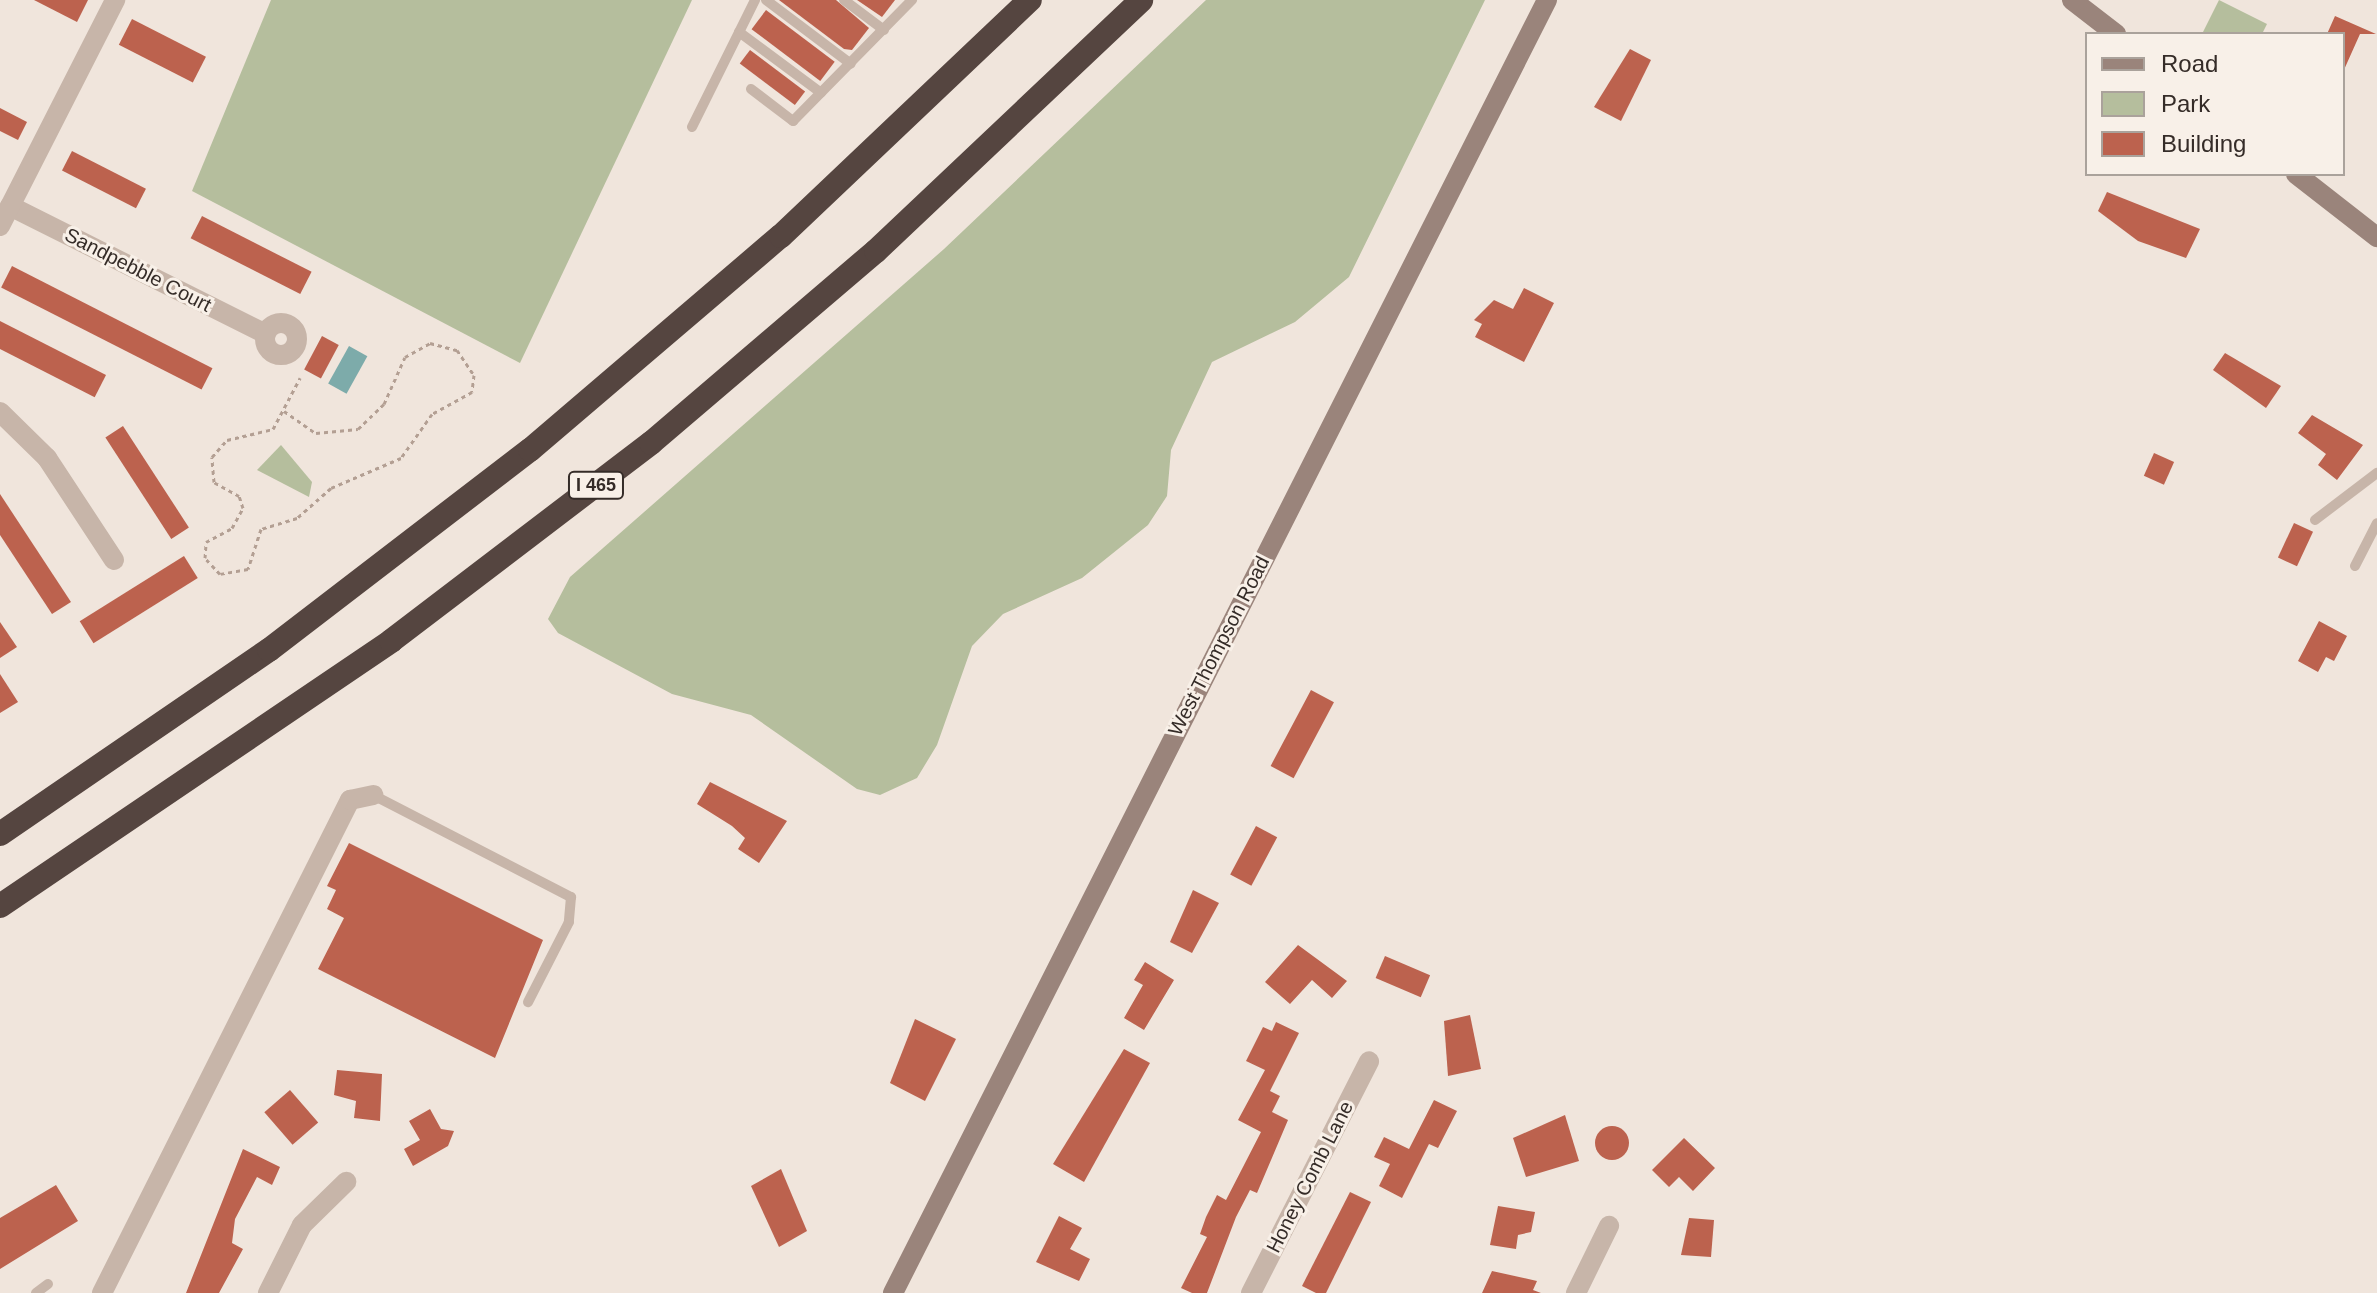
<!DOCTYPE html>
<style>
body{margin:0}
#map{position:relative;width:2377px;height:1293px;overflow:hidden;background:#f0e5dc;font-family:Arial,sans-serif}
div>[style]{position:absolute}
.green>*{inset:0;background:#b5be9d}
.water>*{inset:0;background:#7dabaa;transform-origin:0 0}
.building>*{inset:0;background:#bc624e;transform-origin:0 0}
.round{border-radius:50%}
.path>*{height:3px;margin-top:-1.5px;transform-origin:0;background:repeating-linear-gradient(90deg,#b39f93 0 4px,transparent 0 8px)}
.lane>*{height:10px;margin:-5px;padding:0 5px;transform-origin:5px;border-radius:5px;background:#c7b5a9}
.street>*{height:20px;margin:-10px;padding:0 10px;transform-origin:10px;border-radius:10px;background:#c7b5a9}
.street>.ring{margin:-10px;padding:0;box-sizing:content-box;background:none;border:20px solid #c7b5a9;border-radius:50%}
.secondary>*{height:20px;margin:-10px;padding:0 10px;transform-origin:10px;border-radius:10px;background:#9a847b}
.highway>*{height:24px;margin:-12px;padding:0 12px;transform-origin:12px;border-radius:12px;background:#554540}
span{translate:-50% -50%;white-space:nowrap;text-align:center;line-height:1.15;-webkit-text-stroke:6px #f8f0e8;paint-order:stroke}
.shield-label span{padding:2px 6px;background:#f8f0e8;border:2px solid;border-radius:6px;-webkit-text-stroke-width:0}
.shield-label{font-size:18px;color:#352c28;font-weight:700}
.street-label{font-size:20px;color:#352c28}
.legend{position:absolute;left:2085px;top:32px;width:260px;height:144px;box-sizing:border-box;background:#f8f0e8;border:2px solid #aaa29b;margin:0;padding:10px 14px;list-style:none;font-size:24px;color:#352c28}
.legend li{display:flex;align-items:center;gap:16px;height:40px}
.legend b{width:40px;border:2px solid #aaa29b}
</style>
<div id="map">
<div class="green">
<div style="clip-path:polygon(271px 0,692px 0,520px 363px,192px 191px)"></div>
<div style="clip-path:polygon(1206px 0,1485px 0,1349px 277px,1295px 322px,1212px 362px,1171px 450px,1167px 496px,1148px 525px,1082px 578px,1003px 614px,972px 646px,937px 745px,917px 778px,880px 795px,857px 789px,751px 715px,672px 694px,558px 633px,548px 619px,570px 577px,944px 249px)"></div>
<div style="clip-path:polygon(2219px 0,2267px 24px,2262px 34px,2202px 34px)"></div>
<div style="clip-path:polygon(281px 445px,312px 482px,309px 497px,257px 470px)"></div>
</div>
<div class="water">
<div style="left:349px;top:346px;width:21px;height:43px;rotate:29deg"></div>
</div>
<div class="building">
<div style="clip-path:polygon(34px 0,88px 0,77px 22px)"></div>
<div style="clip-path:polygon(779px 0,836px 0,869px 28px,852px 50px,844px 49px)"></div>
<div style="clip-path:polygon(857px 0,895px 0,882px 17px)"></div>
<div style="left:766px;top:10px;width:86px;height:24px;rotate:37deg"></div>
<div style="clip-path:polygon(2335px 16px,2376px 34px,2360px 34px,2343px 72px,2343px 34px,2327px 34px)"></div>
<div style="left:132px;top:19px;width:83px;height:29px;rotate:27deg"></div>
<div style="clip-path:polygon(1630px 49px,1651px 60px,1621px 121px,1594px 107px)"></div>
<div style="left:750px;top:50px;width:69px;height:17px;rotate:37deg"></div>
<div style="clip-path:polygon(0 108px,27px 122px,18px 140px,0 131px)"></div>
<div style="left:72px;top:151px;width:83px;height:22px;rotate:27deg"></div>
<div style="clip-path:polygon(2107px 192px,2200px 229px,2186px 258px,2138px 241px,2098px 211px)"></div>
<div style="left:202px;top:216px;width:123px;height:25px;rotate:27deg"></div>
<div style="left:12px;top:266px;width:225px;height:24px;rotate:27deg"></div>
<div style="clip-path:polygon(1524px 288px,1554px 303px,1524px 362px,1475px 337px,1482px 324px,1474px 320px,1494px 300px,1513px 309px)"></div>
<div style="left:0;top:321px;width:119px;height:25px;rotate:27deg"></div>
<div style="left:322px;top:336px;width:19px;height:38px;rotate:28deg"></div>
<div style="clip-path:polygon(2225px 353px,2281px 386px,2266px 408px,2213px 370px)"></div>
<div style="clip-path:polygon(2312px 415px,2363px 445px,2337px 480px,2318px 465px,2326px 454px,2298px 433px)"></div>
<div style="left:123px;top:426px;width:121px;height:21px;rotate:57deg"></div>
<div style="left:2154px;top:453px;width:22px;height:25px;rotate:24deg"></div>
<div style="clip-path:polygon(0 494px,71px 602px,52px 614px,0 535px)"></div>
<div style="left:2294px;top:523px;width:21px;height:38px;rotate:25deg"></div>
<div style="left:184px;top:556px;width:26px;height:123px;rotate:58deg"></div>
<div style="clip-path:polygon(2319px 621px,2347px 636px,2334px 661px,2326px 657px,2318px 672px,2298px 661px)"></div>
<div style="clip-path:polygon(0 622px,17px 647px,0 658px)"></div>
<div style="clip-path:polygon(0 674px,18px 702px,0 713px)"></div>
<div style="left:1311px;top:690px;width:26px;height:86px;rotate:28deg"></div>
<div style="clip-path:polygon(710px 782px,787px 821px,759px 863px,738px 849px,745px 838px,732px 826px,697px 804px)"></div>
<div style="left:1256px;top:826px;width:24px;height:55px;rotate:28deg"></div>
<div style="clip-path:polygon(349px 843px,543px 940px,495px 1058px,318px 969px,344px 918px,327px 909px,336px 890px,327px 886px)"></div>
<div style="clip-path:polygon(1193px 890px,1219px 903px,1192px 953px,1170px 942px)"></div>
<div style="clip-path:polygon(1298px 945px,1347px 981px,1332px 998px,1312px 980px,1290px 1004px,1265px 982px)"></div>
<div style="left:1385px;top:956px;width:49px;height:24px;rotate:23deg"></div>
<div style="clip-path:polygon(1145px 962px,1174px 980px,1144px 1030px,1124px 1018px,1143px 985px,1134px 980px)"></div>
<div style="clip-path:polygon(1470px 1015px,1481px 1069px,1448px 1076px,1444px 1021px)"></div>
<div style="clip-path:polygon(915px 1019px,956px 1039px,925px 1101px,890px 1083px)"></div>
<div style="clip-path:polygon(1276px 1022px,1299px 1033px,1270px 1091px,1280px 1096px,1272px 1112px,1288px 1120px,1257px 1193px,1250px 1190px,1236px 1217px,1207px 1293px,1192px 1293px,1181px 1288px,1207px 1237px,1200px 1234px,1206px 1217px,1217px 1195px,1226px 1200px,1261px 1132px,1238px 1120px,1265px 1070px,1246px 1061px,1263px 1027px,1272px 1031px)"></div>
<div style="clip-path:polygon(1124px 1049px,1150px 1063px,1084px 1182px,1053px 1164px)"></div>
<div style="clip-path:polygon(337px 1070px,382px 1074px,380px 1121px,354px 1118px,356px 1101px,334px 1095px)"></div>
<div style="left:290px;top:1090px;width:43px;height:34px;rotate:49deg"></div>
<div style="clip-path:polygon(1434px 1100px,1457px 1111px,1438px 1148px,1429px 1144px,1402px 1198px,1379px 1186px,1390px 1164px,1374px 1157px,1384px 1137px,1409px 1149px)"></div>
<div style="clip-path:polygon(430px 1109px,441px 1129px,454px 1131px,448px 1146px,413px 1166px,404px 1149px,420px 1140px,409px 1121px)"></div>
<div style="clip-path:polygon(1565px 1115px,1579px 1161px,1526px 1177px,1513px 1138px)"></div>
<div class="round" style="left:1595px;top:1126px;width:34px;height:34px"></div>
<div style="clip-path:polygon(1684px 1138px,1715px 1168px,1693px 1191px,1679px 1177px,1669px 1187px,1652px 1170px)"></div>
<div style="clip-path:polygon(243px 1149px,280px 1167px,272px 1185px,257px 1177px,235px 1219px,232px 1243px,243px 1249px,219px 1293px,186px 1293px)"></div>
<div style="clip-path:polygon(781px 1169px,807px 1231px,779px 1247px,751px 1186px)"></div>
<div style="clip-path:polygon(56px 1185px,78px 1221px,0 1269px,0 1218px)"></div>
<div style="clip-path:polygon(1350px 1192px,1371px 1202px,1326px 1293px,1316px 1293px,1302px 1286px)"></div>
<div style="clip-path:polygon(1498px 1206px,1535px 1212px,1531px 1232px,1518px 1235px,1516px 1249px,1490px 1245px)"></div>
<div style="clip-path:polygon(1059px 1216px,1082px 1228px,1070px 1249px,1090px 1259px,1079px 1281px,1036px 1262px)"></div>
<div style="clip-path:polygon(1689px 1218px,1714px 1220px,1711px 1257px,1681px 1255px)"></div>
<div style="clip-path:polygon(1492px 1271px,1537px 1281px,1533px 1290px,1541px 1293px,1482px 1293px)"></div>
</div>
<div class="path">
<div style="left:284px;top:411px;width:39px;rotate:35deg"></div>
<div style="left:316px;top:433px;width:42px;rotate:-5.4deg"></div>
<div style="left:358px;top:429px;width:36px;rotate:-44deg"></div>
<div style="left:384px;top:404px;width:51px;rotate:-65.9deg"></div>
<div style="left:405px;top:357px;width:29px;rotate:-29deg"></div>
<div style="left:430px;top:343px;width:28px;rotate:15deg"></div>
<div style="left:457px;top:350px;width:30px;rotate:56deg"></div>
<div style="left:474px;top:375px;width:17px;rotate:97deg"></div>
<div style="left:472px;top:392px;width:46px;rotate:151.2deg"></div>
<div style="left:432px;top:414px;width:54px;rotate:125.2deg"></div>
<div style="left:401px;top:458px;width:76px;rotate:156.8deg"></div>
<div style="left:331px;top:488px;width:45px;rotate:138.6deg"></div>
<div style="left:297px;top:518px;width:38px;rotate:163deg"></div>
<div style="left:261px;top:529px;width:42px;rotate:108deg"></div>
<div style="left:248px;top:569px;width:28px;rotate:170deg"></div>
<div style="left:220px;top:574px;width:22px;rotate:-133deg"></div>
<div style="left:205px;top:558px;width:16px;rotate:-86deg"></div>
<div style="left:206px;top:542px;width:30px;rotate:-28deg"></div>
<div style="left:232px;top:528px;width:23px;rotate:-61deg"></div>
<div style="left:243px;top:508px;width:13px;rotate:-108deg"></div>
<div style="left:239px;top:496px;width:29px;rotate:-151deg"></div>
<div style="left:214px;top:482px;width:25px;rotate:-95deg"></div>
<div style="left:212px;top:457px;width:23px;rotate:-49deg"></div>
<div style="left:227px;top:440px;width:47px;rotate:-13.4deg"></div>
<div style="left:273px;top:429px;width:58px;rotate:-62.1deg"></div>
</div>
<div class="lane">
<div style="left:766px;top:0;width:106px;rotate:37deg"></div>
<div style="left:844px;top:0;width:50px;rotate:36.9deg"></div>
<div style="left:739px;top:32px;width:102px;rotate:36.6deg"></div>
<div style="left:751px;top:89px;width:53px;rotate:37.3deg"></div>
<div style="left:793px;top:121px;width:170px;rotate:-45.5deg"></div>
<div style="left:692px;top:127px;width:142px;rotate:-63.6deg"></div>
<div style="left:2315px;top:520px;width:78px;rotate:-37.2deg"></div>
<div style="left:2355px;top:566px;width:48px;rotate:-62.9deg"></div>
<div style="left:373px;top:795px;width:223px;rotate:27.3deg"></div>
<div style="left:571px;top:897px;width:25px;rotate:95deg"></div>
<div style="left:569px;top:922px;width:90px;rotate:117.1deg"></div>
<div style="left:36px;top:1293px;width:15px;rotate:-37deg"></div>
</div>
<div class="street">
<div style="left:10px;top:206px;width:286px;rotate:26.6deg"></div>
<div style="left:0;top:226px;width:254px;rotate:-63deg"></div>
<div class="ring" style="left:265px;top:323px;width:12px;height:12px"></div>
<div style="left:0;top:412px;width:66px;rotate:44.4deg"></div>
<div style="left:47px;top:458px;width:122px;rotate:56.7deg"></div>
<div style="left:102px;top:1293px;width:552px;rotate:-63.3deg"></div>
<div style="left:350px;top:800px;width:24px;rotate:-12deg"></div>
<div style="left:268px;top:1293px;width:76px;rotate:-63.4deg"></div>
<div style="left:302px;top:1225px;width:62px;rotate:-44.3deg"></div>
<div style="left:1251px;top:1293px;width:260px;rotate:-63deg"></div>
<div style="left:1576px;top:1293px;width:75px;rotate:-63.8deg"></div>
</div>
<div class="secondary">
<div style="left:2072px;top:0;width:56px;rotate:37.7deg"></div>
<div style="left:2296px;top:174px;width:103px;rotate:37.9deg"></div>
<div style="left:893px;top:1293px;width:1449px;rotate:-63.17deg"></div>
</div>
<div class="highway">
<div style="left:0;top:834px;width:326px;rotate:-34.4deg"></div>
<div style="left:269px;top:650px;width:329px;rotate:-37.5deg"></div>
<div style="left:530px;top:450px;width:330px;rotate:-40.5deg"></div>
<div style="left:781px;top:236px;width:343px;rotate:-43.5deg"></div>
<div style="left:0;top:906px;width:472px;rotate:-34.1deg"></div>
<div style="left:391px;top:641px;width:327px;rotate:-37.3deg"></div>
<div style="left:651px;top:443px;width:296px;rotate:-40.5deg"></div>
<div style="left:876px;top:251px;width:365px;rotate:-43.4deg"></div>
</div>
<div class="shield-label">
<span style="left:596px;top:485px">I 465</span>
</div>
<div class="street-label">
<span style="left:138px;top:270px;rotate:27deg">Sandpebble Court</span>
<span style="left:1219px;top:646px;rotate:-63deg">West Thompson Road</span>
<span style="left:1310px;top:1177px;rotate:-63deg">Honey Comb Lane</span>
</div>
<ul class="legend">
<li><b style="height:10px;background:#9a847b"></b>Road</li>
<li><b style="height:22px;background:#b5be9d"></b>Park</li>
<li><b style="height:22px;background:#bc624e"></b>Building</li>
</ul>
</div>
